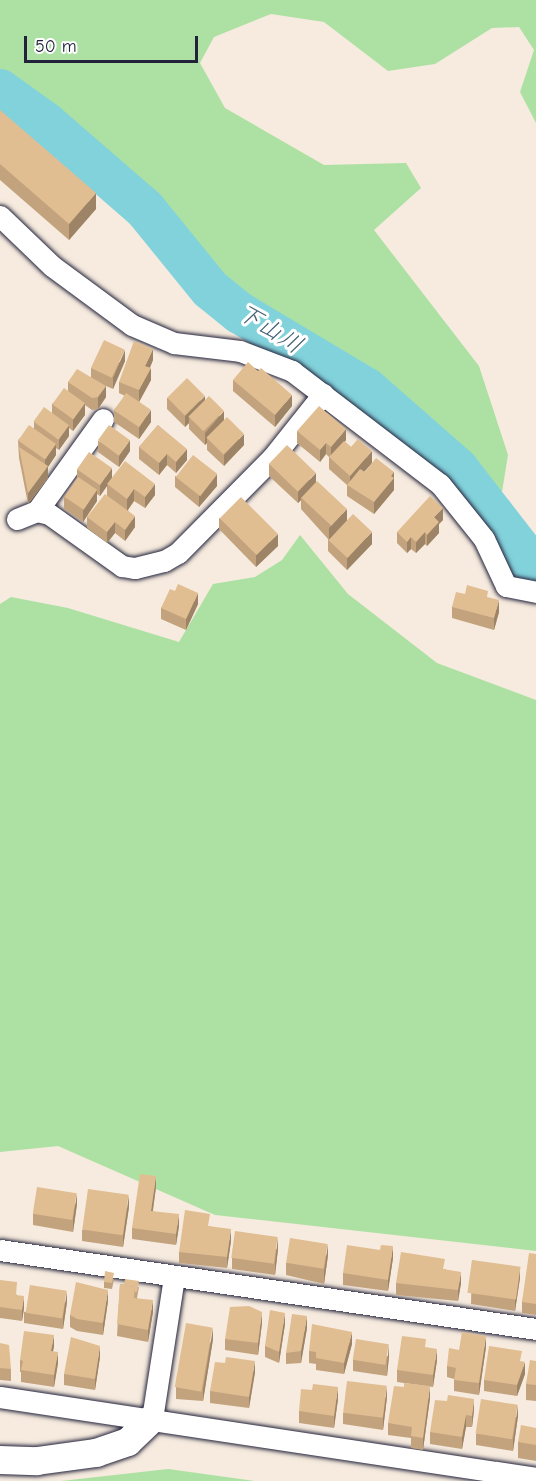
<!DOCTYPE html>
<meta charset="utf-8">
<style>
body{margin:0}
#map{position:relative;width:536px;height:1481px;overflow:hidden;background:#f6ebde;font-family:"Comic Neue","Klee One",sans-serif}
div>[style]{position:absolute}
.green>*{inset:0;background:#ade1a3}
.river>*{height:42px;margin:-21px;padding:0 21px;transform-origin:21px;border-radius:21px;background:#82d2dc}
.roads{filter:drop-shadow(0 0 2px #22223b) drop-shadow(0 0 2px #22223b)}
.street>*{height:21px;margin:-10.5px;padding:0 10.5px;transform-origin:10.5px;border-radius:10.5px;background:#fff}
.secondary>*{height:28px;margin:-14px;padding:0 14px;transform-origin:14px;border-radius:14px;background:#fff}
.wall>*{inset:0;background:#c2a37e}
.shaded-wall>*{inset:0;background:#9e8466}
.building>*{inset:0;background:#e1bd92;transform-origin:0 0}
span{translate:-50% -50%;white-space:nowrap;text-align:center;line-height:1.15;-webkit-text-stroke:6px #fff;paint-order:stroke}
.water-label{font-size:24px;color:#446073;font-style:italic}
.scale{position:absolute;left:24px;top:36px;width:174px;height:27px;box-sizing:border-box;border:3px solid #22223b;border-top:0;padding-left:8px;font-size:18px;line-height:21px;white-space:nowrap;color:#22223b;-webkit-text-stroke:4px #fff;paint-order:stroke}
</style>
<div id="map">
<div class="green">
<div style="clip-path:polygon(0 0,536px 0,536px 123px,520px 92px,534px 50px,519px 27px,492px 28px,435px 64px,388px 71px,324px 22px,271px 14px,214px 37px,200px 63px,225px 108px,324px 165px,406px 163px,421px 188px,374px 230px,479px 366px,508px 455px,501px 498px,455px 449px,362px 375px,225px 283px,109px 159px,0 80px)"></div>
<div style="clip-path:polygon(300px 535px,348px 594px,437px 663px,536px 700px,536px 1251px,215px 1215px,58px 1146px,0 1152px,0 604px,11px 597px,68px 608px,179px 642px,213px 584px,255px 577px,282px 560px)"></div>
<div style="clip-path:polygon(168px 1469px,255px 1481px,61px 1481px)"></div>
</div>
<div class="river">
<div style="left:0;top:90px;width:57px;rotate:35.7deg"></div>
<div style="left:46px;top:123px;width:131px;rotate:41deg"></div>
<div style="left:145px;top:209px;width:103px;rotate:50.9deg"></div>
<div style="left:210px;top:289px;width:38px;rotate:39deg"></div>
<div style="left:240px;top:313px;width:148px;rotate:30.9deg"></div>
<div style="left:367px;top:389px;width:121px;rotate:41.3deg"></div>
<div style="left:458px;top:469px;width:128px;rotate:52.3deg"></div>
</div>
<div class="roads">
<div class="street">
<div style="left:0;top:216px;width:72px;rotate:43.9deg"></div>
<div style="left:52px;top:266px;width:99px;rotate:36.4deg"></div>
<div style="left:132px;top:325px;width:46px;rotate:23.2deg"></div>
<div style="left:174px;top:343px;width:66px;rotate:6.9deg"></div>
<div style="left:240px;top:351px;width:56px;rotate:21deg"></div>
<div style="left:292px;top:371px;width:186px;rotate:37.4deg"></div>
<div style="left:440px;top:484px;width:70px;rotate:51.3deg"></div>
<div style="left:484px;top:539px;width:52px;rotate:64.9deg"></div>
<div style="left:506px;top:586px;width:31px;rotate:11deg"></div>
<div style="left:37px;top:511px;width:113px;rotate:-54.3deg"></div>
<div style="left:17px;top:519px;width:22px;rotate:-22deg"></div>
<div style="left:37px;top:511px;width:12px;rotate:14deg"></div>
<div style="left:49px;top:514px;width:90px;rotate:35.5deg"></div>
<div style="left:122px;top:566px;width:13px;rotate:9deg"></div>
<div style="left:135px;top:568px;width:30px;rotate:-14deg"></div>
<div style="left:164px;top:561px;width:16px;rotate:-30deg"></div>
<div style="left:178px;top:553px;width:134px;rotate:-45.3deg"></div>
<div style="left:272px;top:458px;width:82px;rotate:-51.4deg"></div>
<div style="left:0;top:1250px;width:542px;rotate:8.38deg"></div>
<div style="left:0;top:1397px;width:542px;rotate:8.59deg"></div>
<div style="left:152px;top:1419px;width:144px;rotate:-81.2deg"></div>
</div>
<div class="secondary">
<div style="left:0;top:1460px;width:37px;rotate:2deg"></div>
<div style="left:37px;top:1461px;width:60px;rotate:-7.7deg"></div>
<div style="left:96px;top:1453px;width:34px;rotate:-19deg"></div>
<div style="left:128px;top:1442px;width:33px;rotate:-44deg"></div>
</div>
</div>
<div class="wall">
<div style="clip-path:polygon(0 110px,96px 209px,69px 240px,0 180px)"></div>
<div style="clip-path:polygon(153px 360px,150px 368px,151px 380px,139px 402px,151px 422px,139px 439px,114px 422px,114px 410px,125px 396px,119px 393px,119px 382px)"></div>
<div style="clip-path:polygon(125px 361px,113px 389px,106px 386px,106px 397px,98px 409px,92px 410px,85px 405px,85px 415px,73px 431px,69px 428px,69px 436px,59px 450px,56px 448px,56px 455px,48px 467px,48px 478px,28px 504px,19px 458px,18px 440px,34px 428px,34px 422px,52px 413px,52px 404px,68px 391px,68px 382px,91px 377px,91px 368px)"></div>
<div style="clip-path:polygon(233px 380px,292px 406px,275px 427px,233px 391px)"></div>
<div style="clip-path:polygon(167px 398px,205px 401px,224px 420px,244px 445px,224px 466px,207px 450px,207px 443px,205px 445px,189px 429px,189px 423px,185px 427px,167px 409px)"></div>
<div style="clip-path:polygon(158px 425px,187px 460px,176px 473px,167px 465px,159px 475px,139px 459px,139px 447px)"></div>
<div style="clip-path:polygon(297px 431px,346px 440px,345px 442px,351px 447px,372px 463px,364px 472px,394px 472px,394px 490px,374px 514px,347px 496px,347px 485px,329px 469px,329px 457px,326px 454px,320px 462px,297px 443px)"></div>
<div style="clip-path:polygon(98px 441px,130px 451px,119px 467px,98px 452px)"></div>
<div style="clip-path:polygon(269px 464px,316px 482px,347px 520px,372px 544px,347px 570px,328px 551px,328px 539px,301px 509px,301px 500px,298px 503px,269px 476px)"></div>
<div style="clip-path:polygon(77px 469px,112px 478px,155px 495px,145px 508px,134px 501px,128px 510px,135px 527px,125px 541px,115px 533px,107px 543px,87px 528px,87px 517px,107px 496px,107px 486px,100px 496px,97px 494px,97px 501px,83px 522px,64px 509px,64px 497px,77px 479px)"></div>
<div style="clip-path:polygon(175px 476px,217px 486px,199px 507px,175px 487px)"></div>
<div style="clip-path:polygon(219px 518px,278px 546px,256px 567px,219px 529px)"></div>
<div style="clip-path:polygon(443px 520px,439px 524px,439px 533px,427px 546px,425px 544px,416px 553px,411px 549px,407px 553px,397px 543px,397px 532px)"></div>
<div style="clip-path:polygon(175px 591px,198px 604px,186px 630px,161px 619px,161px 608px)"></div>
<div style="clip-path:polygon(465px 594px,488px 598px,499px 612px,494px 630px,452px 618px,452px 607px)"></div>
<div style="clip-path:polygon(156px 1187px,153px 1211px,179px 1226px,176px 1245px,132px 1239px,132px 1228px)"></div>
<div style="clip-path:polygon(77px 1204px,73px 1232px,33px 1225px,33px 1214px)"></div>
<div style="clip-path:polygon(129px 1207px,123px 1247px,82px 1241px,82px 1230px)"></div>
<div style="clip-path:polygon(210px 1226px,231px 1241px,227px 1268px,179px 1263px,179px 1252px)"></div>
<div style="clip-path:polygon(278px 1249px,275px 1275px,232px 1269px,232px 1258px)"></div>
<div style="clip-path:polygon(536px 1254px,536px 1315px,522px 1313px,522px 1302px)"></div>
<div style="clip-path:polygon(328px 1255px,324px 1284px,286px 1275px,286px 1263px)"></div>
<div style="clip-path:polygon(393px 1258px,388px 1291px,343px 1285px,343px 1273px)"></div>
<div style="clip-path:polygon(472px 1260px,520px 1278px,515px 1311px,471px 1304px)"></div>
<div style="clip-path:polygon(445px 1269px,461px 1283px,458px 1301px,396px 1295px,396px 1283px)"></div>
<div style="clip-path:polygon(114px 1279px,112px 1289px,104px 1288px,104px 1282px)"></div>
<div style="clip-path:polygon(0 1280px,17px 1295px,24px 1308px,22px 1321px,0 1318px)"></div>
<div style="clip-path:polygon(120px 1284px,139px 1287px,137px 1298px,153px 1312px,148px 1342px,117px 1336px)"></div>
<div style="clip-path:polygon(108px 1301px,103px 1335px,77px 1331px,70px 1327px,70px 1315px)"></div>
<div style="clip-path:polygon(67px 1302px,63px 1329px,24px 1323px,24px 1312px)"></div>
<div style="clip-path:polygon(262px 1323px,258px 1355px,225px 1350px,225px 1339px)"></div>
<div style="clip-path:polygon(285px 1324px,279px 1363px,265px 1357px,265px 1346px)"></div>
<div style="clip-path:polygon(307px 1328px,301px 1363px,286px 1364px,286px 1353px)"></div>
<div style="clip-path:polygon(213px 1339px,203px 1401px,176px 1399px,176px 1387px)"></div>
<div style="clip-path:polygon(0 1343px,11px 1369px,11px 1381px,0 1380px)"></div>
<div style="clip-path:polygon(352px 1344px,344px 1374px,316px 1370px,316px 1364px,309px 1363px,309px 1351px)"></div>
<div style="clip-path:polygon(54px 1346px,53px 1351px,58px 1363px,54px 1387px,21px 1382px,21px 1372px,20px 1372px,20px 1360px)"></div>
<div style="clip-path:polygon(486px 1347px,479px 1395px,454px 1391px,454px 1379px,447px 1377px,447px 1366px,459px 1350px)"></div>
<div style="clip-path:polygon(389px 1356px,387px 1376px,353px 1371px,353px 1360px)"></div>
<div style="clip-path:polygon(100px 1357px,95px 1390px,64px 1385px,64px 1374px)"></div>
<div style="clip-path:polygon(437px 1360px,433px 1387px,397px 1382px,397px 1370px)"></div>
<div style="clip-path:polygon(536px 1361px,536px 1401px,526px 1400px,526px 1384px)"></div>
<div style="clip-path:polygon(522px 1362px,525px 1374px,517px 1396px,484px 1391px,484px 1380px)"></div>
<div style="clip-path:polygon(225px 1363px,255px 1372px,249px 1408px,210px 1403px,210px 1391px)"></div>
<div style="clip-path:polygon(387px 1397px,383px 1430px,343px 1424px,343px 1413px)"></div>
<div style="clip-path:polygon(430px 1398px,423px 1450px,411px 1448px,411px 1438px,388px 1435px,388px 1423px)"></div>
<div style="clip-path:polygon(338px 1399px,334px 1428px,299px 1423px,299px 1411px)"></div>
<div style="clip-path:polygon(474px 1410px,472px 1427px,466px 1427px,462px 1449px,430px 1444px,430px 1432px)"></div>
<div style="clip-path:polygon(518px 1416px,513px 1451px,476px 1445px,476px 1434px)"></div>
<div style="clip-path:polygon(536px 1428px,536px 1461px,518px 1458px,518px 1442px)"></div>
</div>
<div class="shaded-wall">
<div style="clip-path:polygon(96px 193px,96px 209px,69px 240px,69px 224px)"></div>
<div style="clip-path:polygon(153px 349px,153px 360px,145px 378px,145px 366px)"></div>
<div style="clip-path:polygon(125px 350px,125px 361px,113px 389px,113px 378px)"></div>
<div style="clip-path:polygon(151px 368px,151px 380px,139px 402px,139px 390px)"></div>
<div style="clip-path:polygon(106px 386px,106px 397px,98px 409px,98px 397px)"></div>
<div style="clip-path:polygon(292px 395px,292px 406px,275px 427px,275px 415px)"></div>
<div style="clip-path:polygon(205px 396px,205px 407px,189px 417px,189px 423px,185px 427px,185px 416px)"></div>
<div style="clip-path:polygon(85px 403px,85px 415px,73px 431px,73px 419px)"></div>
<div style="clip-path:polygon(151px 410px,151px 422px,139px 439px,139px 427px)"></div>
<div style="clip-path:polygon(224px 411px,224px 423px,207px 438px,207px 443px,205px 445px,205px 433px)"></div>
<div style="clip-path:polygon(69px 425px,69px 436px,59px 450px,59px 439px)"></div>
<div style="clip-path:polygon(346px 429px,346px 440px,331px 459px,331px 447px)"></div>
<div style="clip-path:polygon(244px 434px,244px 445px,224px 466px,224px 455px)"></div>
<div style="clip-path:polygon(130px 440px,130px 451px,119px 467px,119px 456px)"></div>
<div style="clip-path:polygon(326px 443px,326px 454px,320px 462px,320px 450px)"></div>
<div style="clip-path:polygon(56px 444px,56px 455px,48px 467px,48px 478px,28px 504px,28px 493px,45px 470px,45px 459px)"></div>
<div style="clip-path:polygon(187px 449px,187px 460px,176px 473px,176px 462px)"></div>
<div style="clip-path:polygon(372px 451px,372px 463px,350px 488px,350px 476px)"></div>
<div style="clip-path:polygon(167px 454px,167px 465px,159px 475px,159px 463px)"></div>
<div style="clip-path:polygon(112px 468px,112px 479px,100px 496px,100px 485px)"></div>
<div style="clip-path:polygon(394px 472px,394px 490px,374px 514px,374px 502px)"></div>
<div style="clip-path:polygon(316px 473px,316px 484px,301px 498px,301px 500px,298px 503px,298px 492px)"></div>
<div style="clip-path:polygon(217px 474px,217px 486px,199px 507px,199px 495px)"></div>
<div style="clip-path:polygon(155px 484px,155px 495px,145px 508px,145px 497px)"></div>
<div style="clip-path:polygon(134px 489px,134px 501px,127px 511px,127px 499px)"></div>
<div style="clip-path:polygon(97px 490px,97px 501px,83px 522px,83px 510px)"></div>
<div style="clip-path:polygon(443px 508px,443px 520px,439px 524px,439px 533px,427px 546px,427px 535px,434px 517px)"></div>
<div style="clip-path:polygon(347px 509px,347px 521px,329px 540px,329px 528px)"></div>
<div style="clip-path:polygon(135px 516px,135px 527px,125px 541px,125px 530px)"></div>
<div style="clip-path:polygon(115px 522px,115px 533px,107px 543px,107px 532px)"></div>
<div style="clip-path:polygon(372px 532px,372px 544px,347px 570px,347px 558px)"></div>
<div style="clip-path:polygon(425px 532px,425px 544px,416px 553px,416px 542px)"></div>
<div style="clip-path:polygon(278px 534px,278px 546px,256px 567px,256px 555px)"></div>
<div style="clip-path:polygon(411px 537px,411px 549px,407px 553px,407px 542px)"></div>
<div style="clip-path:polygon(198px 593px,198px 604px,186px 630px,186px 619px)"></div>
<div style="clip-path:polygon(499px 600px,499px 612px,494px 630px,494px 618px)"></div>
<div style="clip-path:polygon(156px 1176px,156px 1187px,151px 1222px,151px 1211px)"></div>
<div style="clip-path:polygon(77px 1193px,77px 1204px,73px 1232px,73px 1220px)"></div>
<div style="clip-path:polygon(129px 1195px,129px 1207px,123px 1247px,123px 1236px)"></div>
<div style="clip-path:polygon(179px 1214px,179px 1226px,176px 1245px,176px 1234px)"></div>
<div style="clip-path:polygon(231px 1229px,231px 1241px,227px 1268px,227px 1257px)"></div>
<div style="clip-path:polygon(278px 1237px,278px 1249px,275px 1275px,275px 1263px)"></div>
<div style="clip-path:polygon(328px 1244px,328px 1255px,324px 1284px,324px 1272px)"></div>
<div style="clip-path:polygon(393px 1246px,393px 1258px,388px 1291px,388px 1280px)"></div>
<div style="clip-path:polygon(520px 1267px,520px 1278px,515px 1311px,515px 1299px)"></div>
<div style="clip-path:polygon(461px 1272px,461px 1283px,458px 1301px,458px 1290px)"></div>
<div style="clip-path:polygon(108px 1290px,108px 1301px,103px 1335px,103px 1323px)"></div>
<div style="clip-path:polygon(67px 1291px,67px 1302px,63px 1329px,63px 1318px)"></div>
<div style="clip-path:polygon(24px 1296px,24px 1308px,22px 1321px,22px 1310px)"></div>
<div style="clip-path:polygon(153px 1300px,153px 1312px,148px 1342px,148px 1330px)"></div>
<div style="clip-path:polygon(262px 1312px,262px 1323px,258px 1355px,258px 1343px)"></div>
<div style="clip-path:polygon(285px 1313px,285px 1324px,279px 1363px,279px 1352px)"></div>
<div style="clip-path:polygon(307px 1316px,307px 1328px,301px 1363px,301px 1351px)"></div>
<div style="clip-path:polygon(213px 1328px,213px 1339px,203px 1401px,203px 1390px)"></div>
<div style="clip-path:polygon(352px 1332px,352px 1344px,344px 1374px,344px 1363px)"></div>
<div style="clip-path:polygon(54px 1335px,54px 1346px,51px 1362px,51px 1351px)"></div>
<div style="clip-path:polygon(486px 1336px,486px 1347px,479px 1395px,479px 1383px)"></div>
<div style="clip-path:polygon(389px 1344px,389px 1356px,387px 1376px,387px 1365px)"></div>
<div style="clip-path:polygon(100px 1346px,100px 1357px,95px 1390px,95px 1379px)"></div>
<div style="clip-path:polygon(437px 1349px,437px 1360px,433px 1387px,433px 1375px)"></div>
<div style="clip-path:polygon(58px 1352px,58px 1363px,54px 1387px,54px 1375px)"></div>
<div style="clip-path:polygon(255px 1361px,255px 1372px,249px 1408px,249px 1397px)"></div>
<div style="clip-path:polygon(525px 1362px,525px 1374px,517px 1396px,517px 1385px)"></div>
<div style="clip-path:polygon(387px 1386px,387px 1397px,383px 1430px,383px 1418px)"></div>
<div style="clip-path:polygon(430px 1386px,430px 1398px,423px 1450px,423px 1438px)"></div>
<div style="clip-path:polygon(338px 1387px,338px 1399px,334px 1428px,334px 1416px)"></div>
<div style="clip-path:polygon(474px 1399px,474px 1410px,472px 1427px,472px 1416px)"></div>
<div style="clip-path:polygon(518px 1405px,518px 1416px,513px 1451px,513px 1440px)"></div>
<div style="clip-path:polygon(466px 1415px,466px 1427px,462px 1449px,462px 1437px)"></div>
</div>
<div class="building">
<div style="clip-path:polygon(0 110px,96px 193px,69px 224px,0 164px)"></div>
<div style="left:104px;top:340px;width:23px;height:31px;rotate:25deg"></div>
<div style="clip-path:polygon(134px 341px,153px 349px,145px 366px,151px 368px,139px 390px,119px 382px)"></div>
<div style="clip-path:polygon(248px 362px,258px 371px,261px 368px,292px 395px,275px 415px,233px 380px)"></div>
<div style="clip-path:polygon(77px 369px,106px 386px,98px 397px,92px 398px,68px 382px)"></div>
<div style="left:187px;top:378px;width:25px;height:28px;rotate:45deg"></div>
<div style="left:64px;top:388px;width:26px;height:20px;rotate:36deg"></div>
<div style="left:126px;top:393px;width:30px;height:21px;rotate:34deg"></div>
<div style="left:209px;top:396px;width:21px;height:29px;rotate:45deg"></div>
<div style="clip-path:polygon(319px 406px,346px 429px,331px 447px,326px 443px,320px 450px,297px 431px)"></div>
<div style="left:44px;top:407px;width:31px;height:18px;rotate:36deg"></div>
<div style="left:227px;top:417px;width:24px;height:29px;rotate:45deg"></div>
<div style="left:29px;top:425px;width:33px;height:19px;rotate:35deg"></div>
<div style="left:109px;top:425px;width:26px;height:19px;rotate:36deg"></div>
<div style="clip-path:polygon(158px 425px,187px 449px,176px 462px,167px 454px,159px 463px,139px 447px)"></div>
<div style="clip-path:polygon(358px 439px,372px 451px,350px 476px,329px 457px,344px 441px,351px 447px)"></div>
<div style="left:287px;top:445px;width:40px;height:26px;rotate:44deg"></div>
<div style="clip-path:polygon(19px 447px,48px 466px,28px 493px)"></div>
<div style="left:89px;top:452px;width:28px;height:21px;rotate:35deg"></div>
<div style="left:193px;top:455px;width:31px;height:28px;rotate:38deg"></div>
<div style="clip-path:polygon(376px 458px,394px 472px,391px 476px,394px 478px,374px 502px,347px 485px,360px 469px,365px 472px)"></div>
<div style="clip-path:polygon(125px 461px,155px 484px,145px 497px,134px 489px,127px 499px,107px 484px)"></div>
<div style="left:78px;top:477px;width:23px;height:24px;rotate:34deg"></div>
<div style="left:317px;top:481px;width:41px;height:23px;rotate:43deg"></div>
<div style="clip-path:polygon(105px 494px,135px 516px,125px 530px,115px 522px,107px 532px,87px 517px)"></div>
<div style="clip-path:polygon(430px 496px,443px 508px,434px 517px,439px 522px,427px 535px,425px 532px,416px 542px,411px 537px,407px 542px,397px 532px)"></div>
<div style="left:241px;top:497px;width:52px;height:30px;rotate:45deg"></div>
<div style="left:353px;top:514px;width:26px;height:36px;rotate:43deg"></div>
<div style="clip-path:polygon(178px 584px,198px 593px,186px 619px,161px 608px,170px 589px,175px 591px)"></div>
<div style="clip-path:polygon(467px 585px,488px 591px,487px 597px,499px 600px,494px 618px,452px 607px,456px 592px,465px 594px)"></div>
<div style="clip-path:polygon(140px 1174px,156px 1176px,151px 1211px,179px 1214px,176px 1234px,132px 1228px)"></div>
<div style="left:37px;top:1187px;width:40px;height:27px;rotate:9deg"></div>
<div style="left:88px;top:1189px;width:41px;height:41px;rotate:8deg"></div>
<div style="clip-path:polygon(185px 1210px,210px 1214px,208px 1226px,231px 1229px,227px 1257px,179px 1252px)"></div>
<div style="left:235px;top:1231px;width:43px;height:27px;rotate:8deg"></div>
<div style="left:290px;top:1238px;width:38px;height:25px;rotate:9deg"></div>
<div style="clip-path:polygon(347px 1245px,380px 1250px,381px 1245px,393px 1246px,388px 1280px,343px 1273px)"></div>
<div style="clip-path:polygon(401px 1252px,445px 1259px,443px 1269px,461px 1272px,458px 1290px,396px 1283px)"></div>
<div style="clip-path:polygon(529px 1253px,536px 1254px,536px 1304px,522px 1302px)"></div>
<div style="left:472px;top:1260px;width:49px;height:33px;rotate:8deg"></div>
<div style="clip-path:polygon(105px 1271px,114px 1273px,112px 1283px,104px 1282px)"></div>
<div style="clip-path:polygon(125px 1279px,139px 1281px,137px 1292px,135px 1292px,135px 1287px,124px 1285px)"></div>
<div style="clip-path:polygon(0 1280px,17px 1282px,16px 1295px,24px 1296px,22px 1310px,0 1307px)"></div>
<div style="clip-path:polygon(76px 1282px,108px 1290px,103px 1323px,77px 1319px,70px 1315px)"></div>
<div style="clip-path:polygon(120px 1284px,135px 1287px,134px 1298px,153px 1300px,148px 1330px,117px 1324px)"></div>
<div style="left:30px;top:1285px;width:37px;height:28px;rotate:9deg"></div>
<div style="clip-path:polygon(249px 1306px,262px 1312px,258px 1343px,225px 1339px,230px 1307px)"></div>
<div style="clip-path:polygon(270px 1310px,285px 1313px,279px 1352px,265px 1346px)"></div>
<div style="clip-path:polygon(292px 1314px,307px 1316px,301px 1351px,286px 1353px)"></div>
<div style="left:186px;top:1323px;width:27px;height:65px;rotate:10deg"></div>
<div style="clip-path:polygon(312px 1324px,352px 1332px,344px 1363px,316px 1358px,316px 1352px,309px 1351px)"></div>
<div style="clip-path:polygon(24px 1331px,54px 1335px,51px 1351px,58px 1352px,54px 1375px,21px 1370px,23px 1361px,20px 1360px)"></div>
<div style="clip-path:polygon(462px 1332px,486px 1336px,479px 1383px,454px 1380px,456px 1368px,447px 1366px,449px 1348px,459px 1350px)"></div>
<div style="clip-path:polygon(402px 1336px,426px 1339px,425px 1347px,437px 1349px,433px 1375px,397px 1370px)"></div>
<div style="clip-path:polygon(71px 1337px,100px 1346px,95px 1379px,64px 1374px)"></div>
<div style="left:356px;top:1339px;width:33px;height:21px;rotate:9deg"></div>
<div style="clip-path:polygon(0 1343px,9px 1345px,11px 1369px,0 1368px)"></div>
<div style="clip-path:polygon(489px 1346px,522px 1351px,520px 1361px,525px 1362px,517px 1385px,484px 1380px)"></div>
<div style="clip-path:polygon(226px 1357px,255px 1361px,249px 1397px,210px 1391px,215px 1362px,225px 1363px)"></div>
<div style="clip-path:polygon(530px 1360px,536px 1361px,536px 1385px,526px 1384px)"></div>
<div style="left:347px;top:1381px;width:40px;height:32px;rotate:7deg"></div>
<div style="clip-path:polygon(404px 1383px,430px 1386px,423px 1438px,411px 1436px,412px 1427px,388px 1423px,394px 1386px,404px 1387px)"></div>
<div style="clip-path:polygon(313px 1384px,338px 1387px,334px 1416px,299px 1411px,301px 1389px,312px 1390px)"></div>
<div style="clip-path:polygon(448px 1395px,474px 1399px,472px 1416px,466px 1415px,462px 1437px,430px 1432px,435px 1400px,447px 1401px)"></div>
<div style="left:481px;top:1399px;width:37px;height:35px;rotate:9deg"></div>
<div style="clip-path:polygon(521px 1425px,536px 1428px,536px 1445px,518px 1442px)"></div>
</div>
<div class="water-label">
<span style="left:270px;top:329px;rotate:32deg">下山川</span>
</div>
<div class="scale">50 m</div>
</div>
